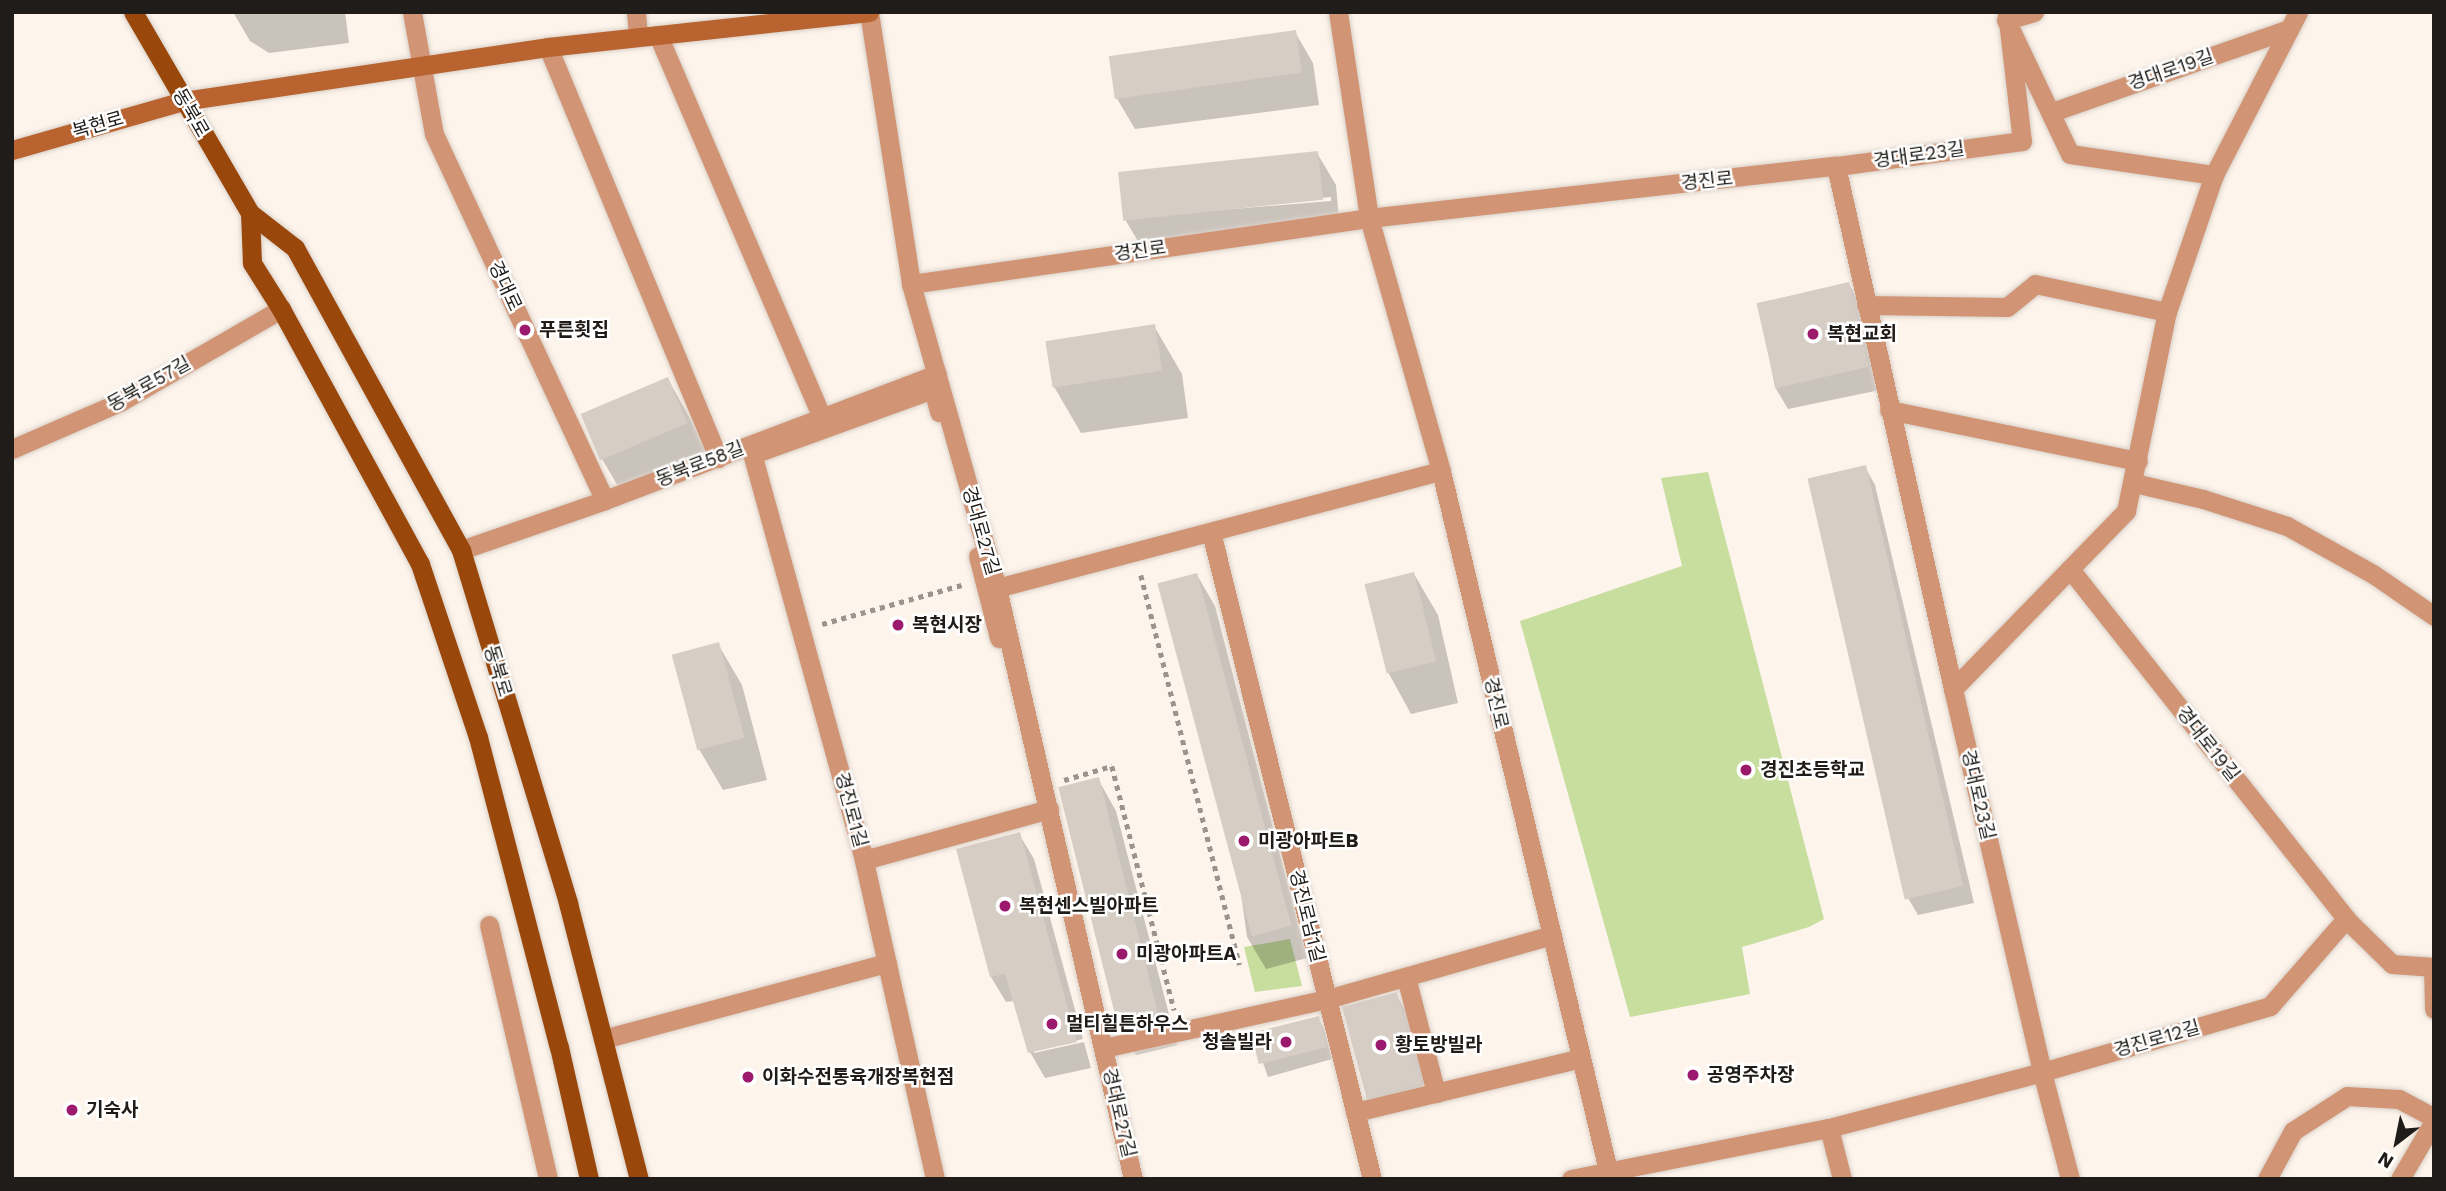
<!DOCTYPE html>
<meta charset="utf-8">
<style>
body{margin:0}
#map{position:relative;width:2446px;height:1191px;overflow:hidden;background:#fdf4eb;font-family:"Work Sans","Noto Sans KR",sans-serif}
div>[style]{position:absolute}
.green>*{inset:0;background:#c7de9f}
.shadow>*{inset:0;background:#0003}
.building>*{inset:0;background:#d6cdc5;transform-origin:0 0}
.path>*{height:4.5px;margin-top:-2.25px;transform-origin:0;background:repeating-linear-gradient(90deg,#9a948e 0 5px,transparent 0 10px)}
.roads{filter:drop-shadow(0 0 2px #d9d1c9) drop-shadow(0 0 2px #d9d1c9)}
.pedestrian>*{height:19px;margin:-9.5px;padding:0 9.5px;transform-origin:9.5px;border-radius:9.5px;background:#d19575}
.minor>*{height:19px;margin:-9.5px;padding:0 9.5px;transform-origin:9.5px;border-radius:9.5px;background:#d19575}
.tertiary>*{height:19px;margin:-9.5px;padding:0 9.5px;transform-origin:9.5px;border-radius:9.5px;background:#d19575}
.secondary>*{height:19px;margin:-9.5px;padding:0 9.5px;transform-origin:9.5px;border-radius:9.5px;background:#b96330}
.primary>*{height:19px;margin:-9.5px;padding:0 9.5px;transform-origin:9.5px;border-radius:9.5px;background:#9a470b}
.dots>*{width:19px;height:19px;translate:-50% -50%;box-sizing:border-box;border:4px solid #fff;border-radius:50%}
span{translate:-50% -50%;white-space:nowrap;text-align:center;line-height:1.15;-webkit-text-stroke:5px #fff;paint-order:stroke}
.street-label{font-size:19px;color:#1f1c19}
.poi-label{font-size:19px;color:#1f1c19;font-weight:700}
.left{translate:0 -50%;text-align:left}
.right{translate:-100% -50%;text-align:right}
.frame{position:absolute;inset:0;border:14px solid #1f1c19;pointer-events:none}
.north{position:absolute;left:2362px;top:1107px;width:70px;height:70px;-webkit-text-stroke:5px #fff;paint-order:stroke;rotate:212deg;font-size:19px;font-weight:700;line-height:28px;text-align:center;color:#1f1c19}
.north::after{content:'';display:block;margin:auto;width:24px;height:32px;background:#1f1c19;clip-path:polygon(50% 0,100% 100%,50% 72%,0 100%)}
</style>
<div id="map">
<div class="green">
<div style="clip-path:polygon(1708px 472px,1824px 919px,1809px 927px,1742px 947px,1750px 994px,1630px 1017px,1520px 621px,1682px 566px,1661px 478px)"></div>
<div style="clip-path:polygon(1290px 939px,1302px 986px,1255px 992px,1244px 947px)"></div>
</div>
<div class="shadow">
<div style="clip-path:polygon(233px 12px,345px 12px,349px 43px,269px 53px,250px 41px)"></div>
<div style="clip-path:polygon(1295px 32px,1313px 63px,1319px 105px,1135px 129px,1116px 97px)"></div>
<div style="clip-path:polygon(evenodd,1317px 153px,1336px 185px,1340px 231px,1142px 248px,1123px 216px,1317px 153px,1331px 197px,1331px 201px,1136px 217px,1136px 214px,1331px 197px)"></div>
<div style="clip-path:polygon(1849px 284px,1862px 307px,1880px 390px,1788px 409px,1775px 387px,1758px 303px)"></div>
<div style="clip-path:polygon(1154px 326px,1182px 374px,1188px 418px,1081px 433px,1053px 385px)"></div>
<div style="clip-path:polygon(668px 379px,691px 420px,711px 464px,626px 500px,602px 459px,583px 415px)"></div>
<div style="clip-path:polygon(1865px 467px,1875px 485px,1974px 903px,1918px 915px,1908px 898px)"></div>
<div style="clip-path:polygon(1414px 574px,1438px 615px,1458px 703px,1411px 714px,1388px 672px)"></div>
<div style="clip-path:polygon(1197px 575px,1215px 606px,1307px 958px,1266px 969px,1247px 937px)"></div>
<div style="clip-path:polygon(718px 644px,742px 685px,767px 780px,723px 790px,699px 749px)"></div>
<div style="clip-path:polygon(1098px 779px,1116px 811px,1177px 1045px,1136px 1055px,1117px 1023px)"></div>
<div style="clip-path:polygon(1019px 834px,1034px 859px,1083px 1039px,1034px 1050px,1034px 1053px,1084px 1042px,1091px 1068px,1045px 1078px,1030px 1052px,1014px 1001px,1006px 1002px,991px 977px)"></div>
<div style="clip-path:polygon(1396px 994px,1406px 1011px,1430px 1101px,1376px 1114px,1366px 1097px)"></div>
<div style="clip-path:polygon(1318px 1018px,1324px 1029px,1332px 1059px,1268px 1077px,1253px 1035px)"></div>
</div>
<div class="building">
<div style="left:1296px;top:30px;width:43px;height:189px;rotate:82deg"></div>
<div style="left:1318px;top:151px;width:49px;height:201px;rotate:84deg"></div>
<div style="left:1849px;top:282px;width:87px;height:95px;rotate:77deg"></div>
<div style="left:1155px;top:324px;width:47px;height:111px;rotate:81deg"></div>
<div style="left:668px;top:377px;width:50px;height:95px;rotate:67deg"></div>
<div style="left:1866px;top:465px;width:432px;height:60px;rotate:77deg"></div>
<div style="left:1414px;top:572px;width:92px;height:51px;rotate:76deg"></div>
<div style="left:1197px;top:573px;width:365px;height:41px;rotate:75deg"></div>
<div style="left:719px;top:642px;width:99px;height:49px;rotate:75deg"></div>
<div style="left:1099px;top:777px;width:244px;height:42px;rotate:76deg"></div>
<div style="clip-path:polygon(1020px 832px,1077px 1042px,1028px 1053px,1005px 974px,990px 977px,956px 849px)"></div>
<div style="left:1397px;top:992px;width:95px;height:57px;rotate:75deg"></div>
<div style="left:1319px;top:1016px;width:32px;height:70px;rotate:76deg"></div>
</div>
<div class="path">
<div style="left:1141px;top:575px;width:402px;rotate:75.8deg"></div>
<div style="left:822px;top:624px;width:145px;rotate:-15.6deg"></div>
<div style="left:1064px;top:780px;width:50px;rotate:-16.3deg"></div>
<div style="left:1112px;top:766px;width:252px;rotate:75.7deg"></div>
</div>
<div class="roads">
<div class="pedestrian">
<div style="left:756px;top:453px;width:188px;rotate:-19.9deg"></div>
<div style="left:933px;top:389px;width:24px;rotate:75deg"></div>
<div style="left:978px;top:556px;width:85px;rotate:75.6deg"></div>
</div>
<div class="minor">
<div style="left:412px;top:12px;width:124px;rotate:79.8deg"></div>
<div style="left:434px;top:134px;width:404px;rotate:65deg"></div>
<div style="left:636px;top:12px;width:24px;rotate:85deg"></div>
<div style="left:869px;top:12px;width:275px;rotate:81.2deg"></div>
<div style="left:911px;top:284px;width:316px;rotate:74.2deg"></div>
<div style="left:997px;top:588px;width:606px;rotate:77.04deg"></div>
<div style="left:2007px;top:12px;width:130px;rotate:83.4deg"></div>
<div style="left:2022px;top:141px;width:188px;rotate:172.3deg"></div>
<div style="left:1836px;top:166px;width:536px;rotate:77.39deg"></div>
<div style="left:1953px;top:689px;width:393px;rotate:76.9deg"></div>
<div style="left:2042px;top:1072px;width:111px;rotate:75.3deg"></div>
<div style="left:2034px;top:12px;width:29px;rotate:164deg"></div>
<div style="left:2006px;top:20px;width:148px;rotate:64.5deg"></div>
<div style="left:2070px;top:154px;width:146px;rotate:8.3deg"></div>
<div style="left:658px;top:35px;width:417px;rotate:66.8deg"></div>
<div style="left:548px;top:47px;width:445px;rotate:67.5deg"></div>
<div style="left:2052px;top:112px;width:251px;rotate:-19.3deg"></div>
<div style="left:911px;top:284px;width:463px;rotate:-8.2deg"></div>
<div style="left:1369px;top:218px;width:470px;rotate:-6.4deg"></div>
<div style="left:1866px;top:305px;width:141px;rotate:0.8deg"></div>
<div style="left:2007px;top:307px;width:36px;rotate:-39deg"></div>
<div style="left:2035px;top:284px;width:135px;rotate:12deg"></div>
<div style="left:1889px;top:410px;width:254px;rotate:11.6deg"></div>
<div style="left:750px;top:446px;width:421px;rotate:74.6deg"></div>
<div style="left:862px;top:852px;width:335px;rotate:77.4deg"></div>
<div style="left:12px;top:449px;width:118px;rotate:-23.5deg"></div>
<div style="left:120px;top:402px;width:186px;rotate:-30deg"></div>
<div style="left:2134px;top:483px;width:71px;rotate:13.1deg"></div>
<div style="left:2203px;top:499px;width:88px;rotate:17.8deg"></div>
<div style="left:2287px;top:526px;width:98px;rotate:29.2deg"></div>
<div style="left:2373px;top:574px;width:74px;rotate:34.5deg"></div>
<div style="left:1211px;top:532px;width:667px;rotate:76.03deg"></div>
<div style="left:461px;top:550px;width:152px;rotate:-19.1deg"></div>
<div style="left:605px;top:500px;width:355px;rotate:-20.8deg"></div>
<div style="left:2070px;top:569px;width:446px;rotate:51.7deg"></div>
<div style="left:997px;top:588px;width:459px;rotate:-14.8deg"></div>
<div style="left:1953px;top:689px;width:248px;rotate:-45.8deg"></div>
<div style="left:2126px;top:511px;width:203px;rotate:-78.4deg"></div>
<div style="left:2167px;top:312px;width:145px;rotate:-71.1deg"></div>
<div style="left:2214px;top:175px;width:183px;rotate:-62.7deg"></div>
<div style="left:864px;top:860px;width:192px;rotate:-15.4deg"></div>
<div style="left:489px;top:925px;width:261px;rotate:76.9deg"></div>
<div style="left:2433px;top:967px;width:42px;rotate:88.6deg"></div>
<div style="left:1406px;top:977px;width:120px;rotate:75.5deg"></div>
<div style="left:603px;top:1039px;width:294px;rotate:-15deg"></div>
<div style="left:1104px;top:1048px;width:228px;rotate:-12.4deg"></div>
<div style="left:1327px;top:999px;width:234px;rotate:-15.9deg"></div>
<div style="left:1355px;top:1112px;width:232px;rotate:-13.4deg"></div>
<div style="left:1829px;top:1128px;width:53px;rotate:75.7deg"></div>
<div style="left:1571px;top:1179px;width:263px;rotate:-11.2deg"></div>
<div style="left:1829px;top:1128px;width:220px;rotate:-14.7deg"></div>
<div style="left:2042px;top:1072px;width:237px;rotate:-16.1deg"></div>
<div style="left:2270px;top:1006px;width:116px;rotate:-48.9deg"></div>
<div style="left:2346px;top:919px;width:64px;rotate:44.4deg"></div>
<div style="left:2392px;top:964px;width:42px;rotate:4.1deg"></div>
<div style="left:2267px;top:1179px;width:55px;rotate:-61.6deg"></div>
<div style="left:2293px;top:1131px;width:64px;rotate:-32.9deg"></div>
<div style="left:2347px;top:1096px;width:52px;rotate:3.3deg"></div>
<div style="left:2399px;top:1099px;width:40px;rotate:28deg"></div>
<div style="left:2400px;top:1179px;width:67px;rotate:-59.6deg"></div>
</div>
<div class="tertiary">
<div style="left:1338px;top:12px;width:208px;rotate:81.4deg"></div>
<div style="left:1369px;top:218px;width:263px;rotate:74.1deg"></div>
<div style="left:1441px;top:471px;width:728px;rotate:76.57deg"></div>
</div>
<div class="secondary">
<div style="left:12px;top:150px;width:178px;rotate:-16deg"></div>
<div style="left:183px;top:101px;width:369px;rotate:-8.4deg"></div>
<div style="left:548px;top:47px;width:323px;rotate:-6.2deg"></div>
</div>
<div class="primary">
<div style="left:133px;top:12px;width:233px;rotate:59.8deg"></div>
<div style="left:250px;top:213px;width:57px;rotate:37.9deg"></div>
<div style="left:295px;top:248px;width:345px;rotate:61.2deg"></div>
<div style="left:461px;top:550px;width:369px;rotate:73.1deg"></div>
<div style="left:568px;top:903px;width:285px;rotate:75.6deg"></div>
<div style="left:250px;top:213px;width:50px;rotate:87.7deg"></div>
<div style="left:252px;top:263px;width:54px;rotate:57.8deg"></div>
<div style="left:281px;top:309px;width:290px;rotate:61.4deg"></div>
<div style="left:420px;top:564px;width:182px;rotate:71.5deg"></div>
<div style="left:478px;top:737px;width:320px;rotate:75.4deg"></div>
<div style="left:559px;top:1047px;width:135px;rotate:77.2deg"></div>
</div>
</div>
<div class="dots">
<div style="left:525px;top:330px;background:#9c1a6d"></div>
<div style="left:1813px;top:334px;background:#9c1a6d"></div>
<div style="left:898px;top:625px;background:#9c1a6d"></div>
<div style="left:1746px;top:770px;background:#9c1a6d"></div>
<div style="left:1244px;top:841px;background:#9c1a6d"></div>
<div style="left:1005px;top:906px;background:#9c1a6d"></div>
<div style="left:1122px;top:954px;background:#9c1a6d"></div>
<div style="left:1052px;top:1024px;background:#9c1a6d"></div>
<div style="left:1286px;top:1042px;background:#9c1a6d"></div>
<div style="left:1381px;top:1045px;background:#9c1a6d"></div>
<div style="left:1693px;top:1075px;background:#9c1a6d"></div>
<div style="left:748px;top:1077px;background:#9c1a6d"></div>
<div style="left:72px;top:1110px;background:#9c1a6d"></div>
</div>
<div class="street-label">
<span style="left:2171px;top:70px;rotate:-19deg">경대로19길</span>
<span style="left:191px;top:113px;rotate:60deg">동북로</span>
<span style="left:98px;top:125px;rotate:-16deg">복현로</span>
<span style="left:1919px;top:155px;rotate:-8deg">경대로23길</span>
<span style="left:1707px;top:181px;rotate:-6deg">경진로</span>
<span style="left:1140px;top:251px;rotate:-8deg">경진로</span>
<span style="left:505px;top:286px;rotate:65deg">경대로</span>
<span style="left:149px;top:384px;rotate:-29deg">동북로57길</span>
<span style="left:700px;top:464px;rotate:-21deg">동북로58길</span>
<span style="left:981px;top:531px;rotate:74deg">경대로27길</span>
<span style="left:498px;top:671px;rotate:73deg">동북로</span>
<span style="left:1496px;top:703px;rotate:77deg">경진로</span>
<span style="left:2208px;top:744px;rotate:52deg">경대로19길</span>
<span style="left:1978px;top:795px;rotate:77deg">경대로23길</span>
<span style="left:851px;top:810px;rotate:75deg">경진로1길</span>
<span style="left:1307px;top:916px;rotate:76deg">경진로남1길</span>
<span style="left:2157px;top:1039px;rotate:-16deg">경진로12길</span>
<span style="left:1119px;top:1113px;rotate:77deg">경대로27길</span>
</div>
<div class="poi-label">
<span class="left" style="left:539px;top:330px">푸른횟집</span>
<span class="left" style="left:1827px;top:334px">복현교회</span>
<span class="left" style="left:912px;top:625px">복현시장</span>
<span class="left" style="left:1760px;top:770px">경진초등학교</span>
<span class="left" style="left:1258px;top:841px">미광아파트B</span>
<span class="left" style="left:1019px;top:906px">복현센스빌아파트</span>
<span class="left" style="left:1136px;top:954px">미광아파트A</span>
<span class="left" style="left:1066px;top:1024px">멀티힐튼하우스</span>
<span class="right" style="left:1272px;top:1042px">청솔빌라</span>
<span class="left" style="left:1395px;top:1045px">황토방빌라</span>
<span class="left" style="left:1707px;top:1075px">공영주차장</span>
<span class="left" style="left:762px;top:1077px">이화수전통육개장복현점</span>
<span class="left" style="left:86px;top:1110px">기숙사</span>
</div>
<div class="frame"></div>
<div class="north">N</div>
</div>
